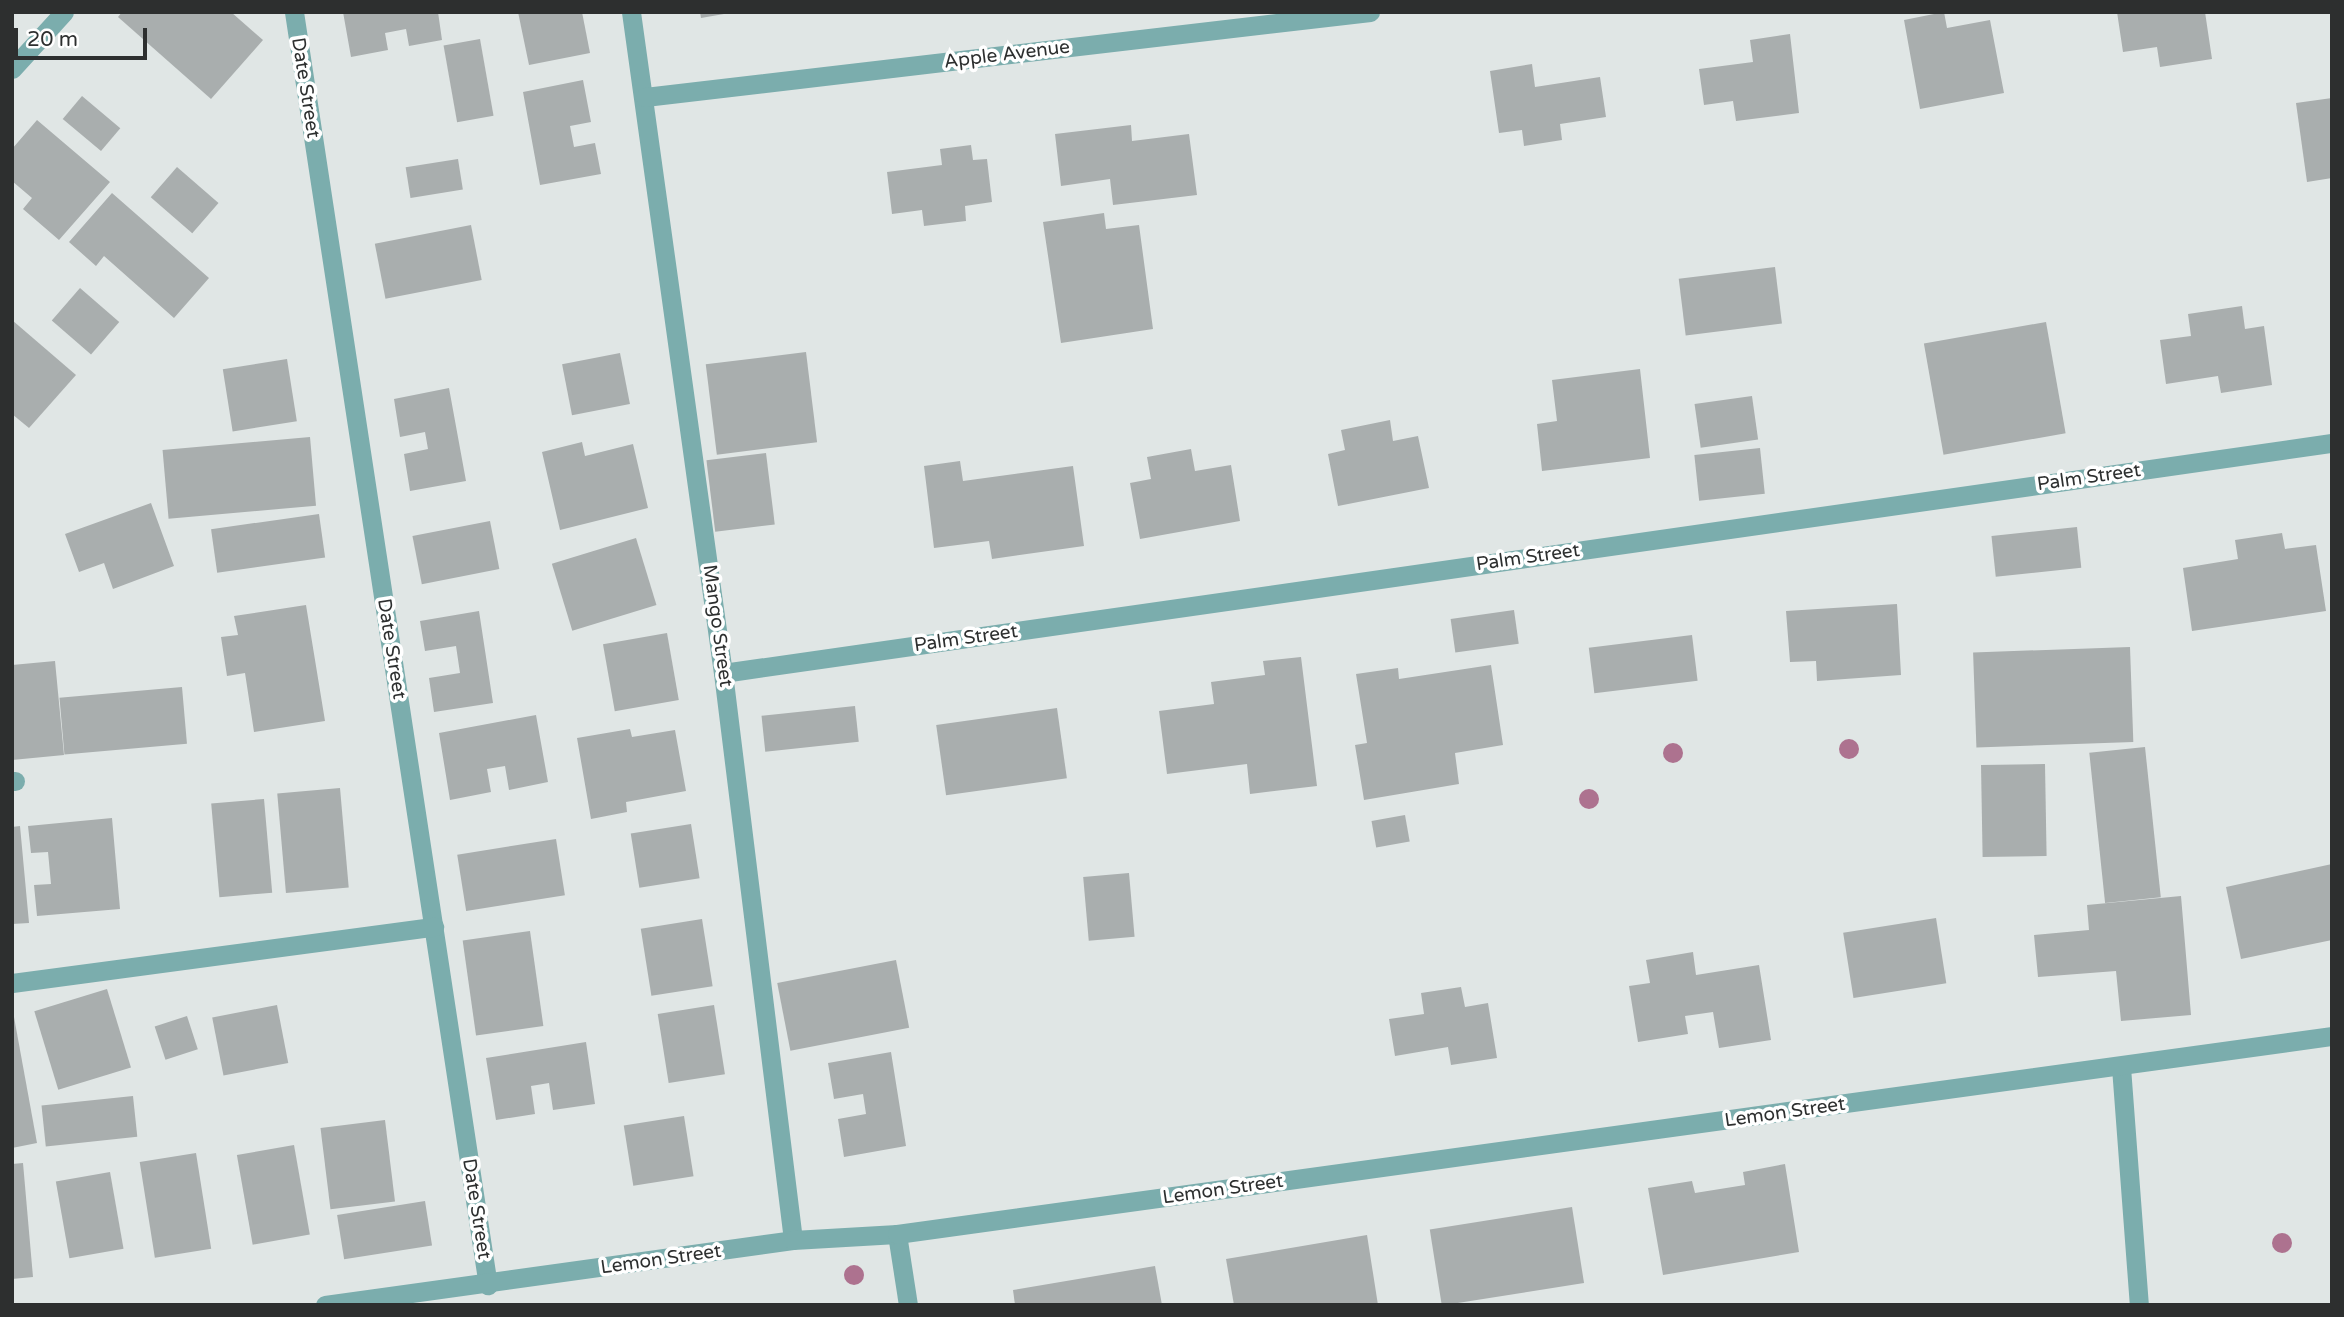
<!DOCTYPE html>
<style>
body{margin:0}
#map{position:relative;width:2344px;height:1317px;overflow:hidden;background:#e0e6e5;font-family:"Varela Round",sans-serif}
div>[style]{position:absolute}
.building>*{inset:0;background:#a9aeae;transform-origin:0 0}
.minor>*{height:19px;margin:-9.5px;padding:0 9.5px;transform-origin:9.5px;border-radius:9.5px;background:#7badad}
.trees>*{width:20px;height:20px;margin:-10px;border-radius:50%;background:#ad728f}
span{translate:-50% -50%;white-space:nowrap;text-align:center;line-height:1.15;-webkit-text-stroke:7px #fff;paint-order:stroke}
.street-label{font-size:19px;color:#2d2f2f}
.frame{position:absolute;inset:0;border:14px solid #2d2f2f;pointer-events:none}
.scale{position:absolute;left:14px;top:28px;width:133px;height:32px;box-sizing:border-box;border:4px solid #2d2f2f;border-top:0;padding-left:9px;font-size:21px;line-height:24px;white-space:nowrap;color:#2d2f2f;-webkit-text-stroke:5px #fff;paint-order:stroke}
</style>
<div id="map">
<div class="building">
<div style="clip-path:polygon(122px 12px,231px 12px,263px 40px,211px 99px,118px 17px)"></div>
<div style="clip-path:polygon(343px 12px,438px 12px,442px 40px,409px 46px,406px 29px,385px 33px,388px 50px,351px 57px)"></div>
<div style="clip-path:polygon(518px 12px,582px 12px,590px 53px,529px 65px)"></div>
<div style="clip-path:polygon(700px 12px,723px 12px,724px 14px,701px 18px)"></div>
<div style="clip-path:polygon(1944px 12px,1947px 28px,1990px 20px,2004px 93px,1920px 109px,1904px 20px)"></div>
<div style="clip-path:polygon(2117px 12px,2205px 12px,2212px 59px,2160px 67px,2157px 47px,2123px 52px)"></div>
<div style="clip-path:polygon(1790px 34px,1799px 113px,1736px 121px,1733px 101px,1704px 105px,1699px 69px,1753px 62px,1750px 40px)"></div>
<div style="left:480px;top:39px;width:78px;height:37px;rotate:80deg"></div>
<div style="clip-path:polygon(1532px 64px,1535px 87px,1600px 77px,1606px 117px,1560px 124px,1562px 140px,1524px 146px,1522px 130px,1499px 133px,1490px 71px)"></div>
<div style="clip-path:polygon(583px 80px,591px 122px,570px 126px,574px 147px,595px 143px,601px 174px,540px 185px,523px 92px)"></div>
<div style="left:82px;top:96px;width:50px;height:30px;rotate:40deg"></div>
<div style="clip-path:polygon(2332px 98px,2332px 178px,2307px 182px,2296px 103px)"></div>
<div style="clip-path:polygon(37px 120px,110px 182px,59px 240px,23px 209px,32px 198px,12px 181px,12px 149px)"></div>
<div style="clip-path:polygon(1131px 125px,1132px 141px,1189px 134px,1197px 195px,1113px 205px,1110px 179px,1061px 186px,1055px 134px)"></div>
<div style="clip-path:polygon(971px 145px,973px 160px,987px 159px,992px 202px,965px 206px,966px 221px,924px 226px,922px 210px,892px 214px,887px 172px,942px 165px,940px 149px)"></div>
<div style="left:458px;top:159px;width:31px;height:53px;rotate:81deg"></div>
<div style="left:177px;top:167px;width:55px;height:40px;rotate:41deg"></div>
<div style="clip-path:polygon(112px 193px,209px 278px,174px 318px,104px 256px,96px 266px,69px 242px)"></div>
<div style="clip-path:polygon(1104px 213px,1106px 229px,1139px 225px,1153px 329px,1061px 343px,1043px 222px)"></div>
<div style="left:471px;top:225px;width:56px;height:98px;rotate:79deg"></div>
<div style="left:1775px;top:267px;width:57px;height:97px;rotate:83deg"></div>
<div style="left:80px;top:288px;width:52px;height:43px;rotate:41deg"></div>
<div style="clip-path:polygon(2242px 306px,2245px 329px,2264px 326px,2272px 385px,2221px 393px,2218px 376px,2166px 384px,2160px 340px,2191px 336px,2188px 314px)"></div>
<div style="clip-path:polygon(12px 320px,76px 375px,29px 428px,12px 414px)"></div>
<div style="left:2046px;top:322px;width:113px;height:124px;rotate:80deg"></div>
<div style="left:806px;top:352px;width:91px;height:101px;rotate:83deg"></div>
<div style="left:620px;top:353px;width:52px;height:59px;rotate:79deg"></div>
<div style="left:287px;top:359px;width:63px;height:65px;rotate:81deg"></div>
<div style="clip-path:polygon(1640px 369px,1650px 458px,1542px 471px,1537px 424px,1557px 421px,1552px 380px)"></div>
<div style="clip-path:polygon(449px 388px,466px 481px,410px 491px,404px 454px,428px 449px,425px 432px,400px 437px,394px 399px)"></div>
<div style="left:1752px;top:396px;width:44px;height:58px;rotate:82deg"></div>
<div style="clip-path:polygon(1390px 420px,1393px 441px,1418px 436px,1429px 488px,1338px 506px,1328px 454px,1345px 450px,1341px 430px)"></div>
<div style="left:310px;top:437px;width:69px;height:148px;rotate:85deg"></div>
<div style="clip-path:polygon(582px 442px,585px 456px,633px 444px,648px 508px,560px 530px,542px 452px)"></div>
<div style="left:1760px;top:448px;width:46px;height:66px;rotate:84deg"></div>
<div style="clip-path:polygon(1191px 449px,1195px 471px,1231px 465px,1240px 521px,1140px 539px,1130px 483px,1151px 479px,1147px 457px)"></div>
<div style="left:766px;top:453px;width:72px;height:60px;rotate:83deg"></div>
<div style="clip-path:polygon(960px 461px,963px 481px,1073px 466px,1084px 546px,992px 559px,989px 541px,934px 548px,924px 466px)"></div>
<div style="clip-path:polygon(151px 503px,174px 566px,113px 589px,104px 563px,79px 572px,65px 534px)"></div>
<div style="left:319px;top:514px;width:44px;height:109px;rotate:82deg"></div>
<div style="left:490px;top:521px;width:49px;height:79px;rotate:79deg"></div>
<div style="left:2077px;top:527px;width:41px;height:86px;rotate:84deg"></div>
<div style="clip-path:polygon(2282px 533px,2285px 549px,2316px 545px,2326px 611px,2192px 631px,2183px 568px,2238px 559px,2235px 540px)"></div>
<div style="left:636px;top:538px;width:70px;height:88px;rotate:73deg"></div>
<div style="clip-path:polygon(1897px 604px,1901px 675px,1817px 681px,1816px 661px,1790px 662px,1786px 611px)"></div>
<div style="clip-path:polygon(306px 605px,325px 721px,254px 732px,245px 673px,227px 676px,221px 637px,238px 635px,234px 616px)"></div>
<div style="left:1514px;top:610px;width:34px;height:64px;rotate:82deg"></div>
<div style="clip-path:polygon(479px 611px,493px 703px,434px 712px,429px 678px,460px 673px,456px 646px,425px 651px,420px 621px)"></div>
<div style="left:667px;top:633px;width:68px;height:65px;rotate:80deg"></div>
<div style="left:1692px;top:635px;width:46px;height:104px;rotate:83deg"></div>
<div style="left:2130px;top:647px;width:95px;height:157px;rotate:88deg"></div>
<div style="clip-path:polygon(1301px 657px,1317px 786px,1250px 794px,1247px 764px,1167px 774px,1159px 711px,1214px 704px,1211px 682px,1265px 675px,1263px 661px)"></div>
<div style="clip-path:polygon(55px 661px,64px 755px,12px 760px,12px 665px)"></div>
<div style="clip-path:polygon(1491px 665px,1503px 745px,1455px 753px,1459px 784px,1364px 800px,1355px 745px,1367px 743px,1356px 674px,1398px 668px,1399px 679px)"></div>
<div style="left:182px;top:687px;width:57px;height:123px;rotate:85deg"></div>
<div style="left:855px;top:706px;width:36px;height:94px;rotate:84deg"></div>
<div style="left:1057px;top:708px;width:71px;height:122px;rotate:82deg"></div>
<div style="clip-path:polygon(536px 715px,548px 782px,509px 790px,505px 766px,487px 769px,491px 792px,450px 800px,439px 733px)"></div>
<div style="clip-path:polygon(630px 729px,632px 737px,675px 730px,686px 791px,626px 802px,627px 812px,591px 819px,577px 738px)"></div>
<div style="left:2145px;top:747px;width:151px;height:56px;rotate:84deg"></div>
<div style="left:2045px;top:764px;width:92px;height:64px;rotate:89deg"></div>
<div style="left:340px;top:788px;width:100px;height:63px;rotate:85deg"></div>
<div style="left:264px;top:799px;width:94px;height:53px;rotate:85deg"></div>
<div style="left:1405px;top:815px;width:27px;height:34px;rotate:80deg"></div>
<div style="clip-path:polygon(112px 818px,120px 909px,37px 916px,34px 885px,51px 884px,48px 852px,31px 853px,28px 826px)"></div>
<div style="left:691px;top:824px;width:55px;height:61px;rotate:81deg"></div>
<div style="clip-path:polygon(20px 826px,29px 923px,12px 924px,12px 827px)"></div>
<div style="left:556px;top:839px;width:57px;height:100px;rotate:81deg"></div>
<div style="clip-path:polygon(2332px 864px,2332px 940px,2241px 959px,2226px 887px)"></div>
<div style="left:1129px;top:873px;width:64px;height:46px;rotate:85deg"></div>
<div style="clip-path:polygon(2181px 896px,2191px 1015px,2121px 1021px,2116px 971px,2038px 977px,2034px 935px,2089px 930px,2087px 905px)"></div>
<div style="left:1936px;top:918px;width:66px;height:94px;rotate:81deg"></div>
<div style="left:702px;top:919px;width:68px;height:62px;rotate:81deg"></div>
<div style="left:530px;top:931px;width:96px;height:68px;rotate:82deg"></div>
<div style="clip-path:polygon(1693px 952px,1696px 975px,1759px 965px,1771px 1040px,1719px 1048px,1713px 1012px,1685px 1016px,1688px 1034px,1638px 1042px,1629px 986px,1650px 983px,1646px 960px)"></div>
<div style="left:896px;top:960px;width:69px;height:121px;rotate:79deg"></div>
<div style="clip-path:polygon(1461px 987px,1465px 1007px,1488px 1003px,1497px 1058px,1451px 1065px,1448px 1047px,1395px 1056px,1389px 1019px,1424px 1014px,1421px 993px)"></div>
<div style="left:107px;top:989px;width:82px;height:76px;rotate:73deg"></div>
<div style="left:277px;top:1005px;width:59px;height:66px;rotate:79deg"></div>
<div style="left:714px;top:1005px;width:70px;height:57px;rotate:81deg"></div>
<div style="left:187px;top:1016px;width:35px;height:34px;rotate:72deg"></div>
<div style="clip-path:polygon(14px 1017px,37px 1143px,12px 1148px,12px 1018px)"></div>
<div style="clip-path:polygon(586px 1042px,595px 1104px,553px 1110px,549px 1083px,531px 1086px,535px 1114px,496px 1120px,486px 1058px)"></div>
<div style="clip-path:polygon(891px 1052px,906px 1146px,844px 1157px,838px 1119px,866px 1114px,863px 1094px,834px 1099px,828px 1063px)"></div>
<div style="left:133px;top:1096px;width:41px;height:92px;rotate:84deg"></div>
<div style="left:684px;top:1116px;width:61px;height:61px;rotate:81deg"></div>
<div style="left:385px;top:1120px;width:82px;height:65px;rotate:83deg"></div>
<div style="left:294px;top:1145px;width:91px;height:58px;rotate:80deg"></div>
<div style="left:196px;top:1153px;width:97px;height:57px;rotate:81deg"></div>
<div style="clip-path:polygon(23px 1163px,33px 1277px,12px 1279px,12px 1164px)"></div>
<div style="clip-path:polygon(1785px 1164px,1799px 1252px,1663px 1275px,1648px 1188px,1692px 1181px,1695px 1193px,1745px 1185px,1743px 1172px)"></div>
<div style="left:110px;top:1172px;width:78px;height:55px;rotate:80deg"></div>
<div style="left:425px;top:1201px;width:45px;height:89px;rotate:81deg"></div>
<div style="left:1572px;top:1207px;width:77px;height:144px;rotate:81deg"></div>
<div style="clip-path:polygon(1367px 1235px,1378px 1305px,1234px 1305px,1226px 1259px)"></div>
<div style="clip-path:polygon(1155px 1266px,1162px 1305px,1015px 1305px,1013px 1290px)"></div>
</div>
<div class="minor">
<div style="left:294px;top:12px;width:1288px;rotate:81.34deg"></div>
<div style="left:631px;top:12px;width:667px;rotate:82.08deg"></div>
<div style="left:723px;top:673px;width:571px;rotate:82.96deg"></div>
<div style="left:12px;top:69px;width:77px;rotate:-47.6deg"></div>
<div style="left:645px;top:97px;width:730px;rotate:-6.69deg"></div>
<div style="left:723px;top:673px;width:1625px;rotate:-8.14deg"></div>
<div style="left:12px;top:781px;width:3px"></div>
<div style="left:12px;top:983px;width:426px;rotate:-7.6deg"></div>
<div style="left:2121px;top:1067px;width:239px;rotate:85.7deg"></div>
<div style="left:897px;top:1234px;width:72px;rotate:81.2deg"></div>
<div style="left:325px;top:1305px;width:472px;rotate:-7.9deg"></div>
<div style="left:793px;top:1240px;width:104px;rotate:-3.3deg"></div>
<div style="left:897px;top:1234px;width:1449px;rotate:-7.86deg"></div>
</div>
<div class="trees">
<div style="left:1849px;top:749px"></div>
<div style="left:1673px;top:753px"></div>
<div style="left:1589px;top:799px"></div>
<div style="left:2282px;top:1243px"></div>
<div style="left:854px;top:1275px"></div>
</div>
<div class="street-label">
<span style="left:1007px;top:55px;rotate:-7deg">Apple Avenue</span>
<span style="left:305px;top:88px;rotate:81deg">Date Street</span>
<span style="left:2089px;top:478px;rotate:-8deg">Palm Street</span>
<span style="left:1528px;top:558px;rotate:-8deg">Palm Street</span>
<span style="left:717px;top:626px;rotate:82deg">Mango Street</span>
<span style="left:966px;top:639px;rotate:-8deg">Palm Street</span>
<span style="left:391px;top:649px;rotate:81deg">Date Street</span>
<span style="left:1785px;top:1113px;rotate:-8deg">Lemon Street</span>
<span style="left:1223px;top:1190px;rotate:-8deg">Lemon Street</span>
<span style="left:476px;top:1209px;rotate:81deg">Date Street</span>
<span style="left:661px;top:1260px;rotate:-8deg">Lemon Street</span>
</div>
<div class="frame"></div>
<div class="scale">20 m</div>
</div>
